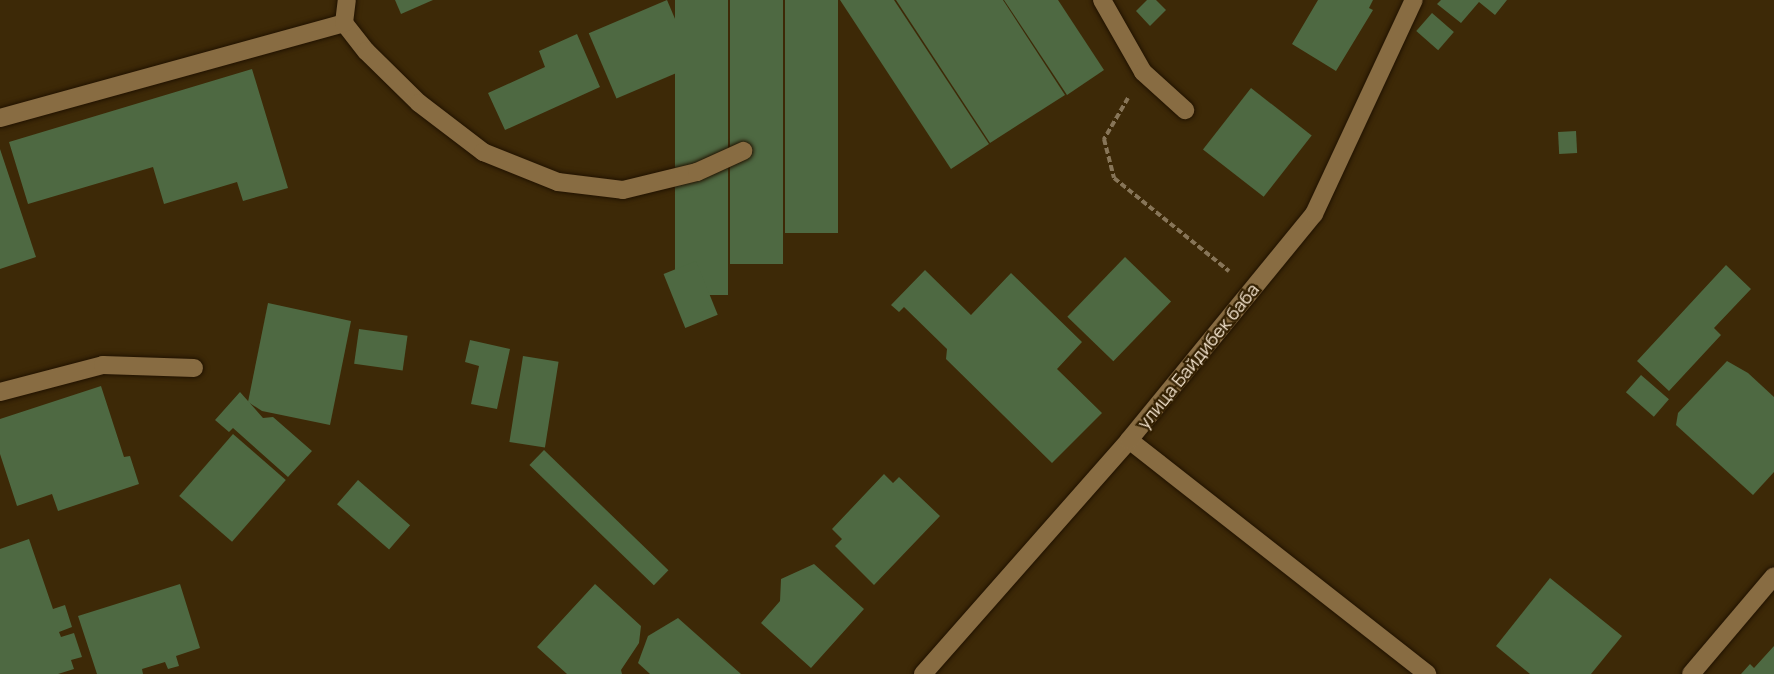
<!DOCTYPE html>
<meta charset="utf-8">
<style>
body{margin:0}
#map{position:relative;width:1774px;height:674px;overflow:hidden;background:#3d2907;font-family:Manrope,sans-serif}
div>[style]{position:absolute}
.building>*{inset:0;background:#4e6942;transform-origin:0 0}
.path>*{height:4px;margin-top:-2px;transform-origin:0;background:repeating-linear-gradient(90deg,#877558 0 6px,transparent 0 9px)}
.roads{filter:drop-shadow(0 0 2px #201200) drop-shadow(0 0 2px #201200)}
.street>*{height:18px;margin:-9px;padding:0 9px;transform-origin:9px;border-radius:9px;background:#886c42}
span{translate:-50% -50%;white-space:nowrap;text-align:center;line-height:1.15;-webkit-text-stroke:4.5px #321f00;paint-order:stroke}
.street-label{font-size:18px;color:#f6e6d0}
</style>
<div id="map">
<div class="building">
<div style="clip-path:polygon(395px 0,433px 0,401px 14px)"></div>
<div style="left:667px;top:0;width:71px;height:85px;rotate:67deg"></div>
<div style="left:675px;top:0;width:53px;height:295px"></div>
<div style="left:730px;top:0;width:53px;height:264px"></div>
<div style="left:785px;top:0;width:53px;height:233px"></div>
<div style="clip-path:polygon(840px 0,894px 0,989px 144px,951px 169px)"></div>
<div style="clip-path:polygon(896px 0,1003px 0,1065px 95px,990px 143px)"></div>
<div style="clip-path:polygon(1004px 0,1058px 0,1104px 70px,1067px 95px)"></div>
<div style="clip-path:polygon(1147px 0,1156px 0,1166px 10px,1150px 26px,1136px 11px)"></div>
<div style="clip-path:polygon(1318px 0,1373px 0,1369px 8px,1373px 10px,1336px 71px,1292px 44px)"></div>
<div style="clip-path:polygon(1441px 0,1507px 0,1495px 15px,1479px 2px,1461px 23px,1437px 4px)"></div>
<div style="left:1432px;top:13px;width:29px;height:24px;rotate:41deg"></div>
<div style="clip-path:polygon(577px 34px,600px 87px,505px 130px,488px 93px,545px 67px,539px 51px)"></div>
<div style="clip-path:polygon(252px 69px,288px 188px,243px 201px,237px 182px,164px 204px,153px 167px,28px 204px,9px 142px)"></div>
<div style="left:1251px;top:88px;width:77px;height:78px;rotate:38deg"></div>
<div style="left:1576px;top:131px;width:22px;height:18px;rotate:87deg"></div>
<div style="clip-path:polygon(0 149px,36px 257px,0 269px)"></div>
<div style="left:1125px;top:257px;width:64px;height:83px;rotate:44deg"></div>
<div style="left:696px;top:261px;width:58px;height:35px;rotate:68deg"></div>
<div style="clip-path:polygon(1726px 265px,1751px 289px,1714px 328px,1721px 335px,1669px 391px,1637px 361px)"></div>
<div style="clip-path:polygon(925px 270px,971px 315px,1011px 273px,1082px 342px,1057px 369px,1102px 413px,1052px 463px,946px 359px,947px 349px,904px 307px,899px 312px,891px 305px)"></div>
<div style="clip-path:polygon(268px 303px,351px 321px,330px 425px,262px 411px,248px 402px)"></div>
<div style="left:359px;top:329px;width:49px;height:35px;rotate:8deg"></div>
<div style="clip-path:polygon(470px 340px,510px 349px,497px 409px,471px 404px,479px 366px,465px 362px)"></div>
<div style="left:523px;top:356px;width:36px;height:87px;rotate:9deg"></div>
<div style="clip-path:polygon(1727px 361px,1748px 373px,1774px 397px,1774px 472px,1753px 495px,1676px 425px,1678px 413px)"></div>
<div style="left:1641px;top:375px;width:37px;height:23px;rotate:41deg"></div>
<div style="clip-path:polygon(101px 386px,124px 457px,130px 456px,139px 484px,58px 511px,52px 494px,17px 506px,0 454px,0 419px)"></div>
<div style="clip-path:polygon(240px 392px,263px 418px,273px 417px,312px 451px,288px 477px,233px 428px,229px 432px,215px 420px)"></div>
<div style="left:233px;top:434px;width:70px;height:82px;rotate:41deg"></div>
<div style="left:544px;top:450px;width:173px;height:21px;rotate:44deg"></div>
<div style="clip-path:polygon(884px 474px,893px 483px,899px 477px,940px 516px,874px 585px,835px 546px,842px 539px,832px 529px)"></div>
<div style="left:358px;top:480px;width:69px;height:32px;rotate:41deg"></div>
<div style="clip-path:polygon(29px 539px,53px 609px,65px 605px,72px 627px,59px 632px,61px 637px,74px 633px,82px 657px,71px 660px,74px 669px,58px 674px,0 674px,0 549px)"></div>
<div style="clip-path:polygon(814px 564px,864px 609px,811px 668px,761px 623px,780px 601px,781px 579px)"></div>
<div style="clip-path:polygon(1550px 578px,1622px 636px,1591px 674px,1530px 674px,1496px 646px)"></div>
<div style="clip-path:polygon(180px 584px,200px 648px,176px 656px,179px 666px,168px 669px,165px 662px,142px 669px,143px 674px,97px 674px,78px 616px)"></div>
<div style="clip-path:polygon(595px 584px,641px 626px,639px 643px,621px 670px,622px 674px,567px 674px,537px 647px)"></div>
<div style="clip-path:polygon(678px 618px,741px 674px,650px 674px,638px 663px,648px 636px)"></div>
<div style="clip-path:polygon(1774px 646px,1774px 674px,1741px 674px,1750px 664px,1754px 668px)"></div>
</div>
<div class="path">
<div style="left:1128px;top:98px;width:48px;rotate:120.3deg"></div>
<div style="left:1104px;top:139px;width:40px;rotate:75.6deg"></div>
<div style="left:1114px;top:178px;width:148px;rotate:39deg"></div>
</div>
<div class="roads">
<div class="street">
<div style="left:1102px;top:0;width:83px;rotate:60.3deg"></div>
<div style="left:1143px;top:72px;width:57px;rotate:42.1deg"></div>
<div style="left:344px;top:23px;width:36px;rotate:52deg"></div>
<div style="left:366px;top:51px;width:74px;rotate:44.5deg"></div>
<div style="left:419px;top:103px;width:81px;rotate:37.4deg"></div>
<div style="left:483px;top:152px;width:81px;rotate:21.8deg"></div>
<div style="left:558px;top:182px;width:65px;rotate:7deg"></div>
<div style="left:623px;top:190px;width:76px;rotate:-13.7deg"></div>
<div style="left:697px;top:172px;width:51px;rotate:-24.5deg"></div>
<div style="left:0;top:118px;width:357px;rotate:-15.4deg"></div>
<div style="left:344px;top:23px;width:23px;rotate:-83deg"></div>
<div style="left:0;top:392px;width:106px;rotate:-14.7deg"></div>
<div style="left:103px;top:365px;width:91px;rotate:1.9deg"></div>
<div style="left:1129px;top:440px;width:379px;rotate:38.1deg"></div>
<div style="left:923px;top:674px;width:312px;rotate:-48.6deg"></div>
<div style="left:1129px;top:440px;width:292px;rotate:-50.7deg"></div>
<div style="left:1314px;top:214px;width:236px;rotate:-65deg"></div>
<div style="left:1691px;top:674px;width:128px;rotate:-49.7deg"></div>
</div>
</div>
<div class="street-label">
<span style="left:1198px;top:356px;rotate:-51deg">улица Байдибек баба</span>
</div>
</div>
